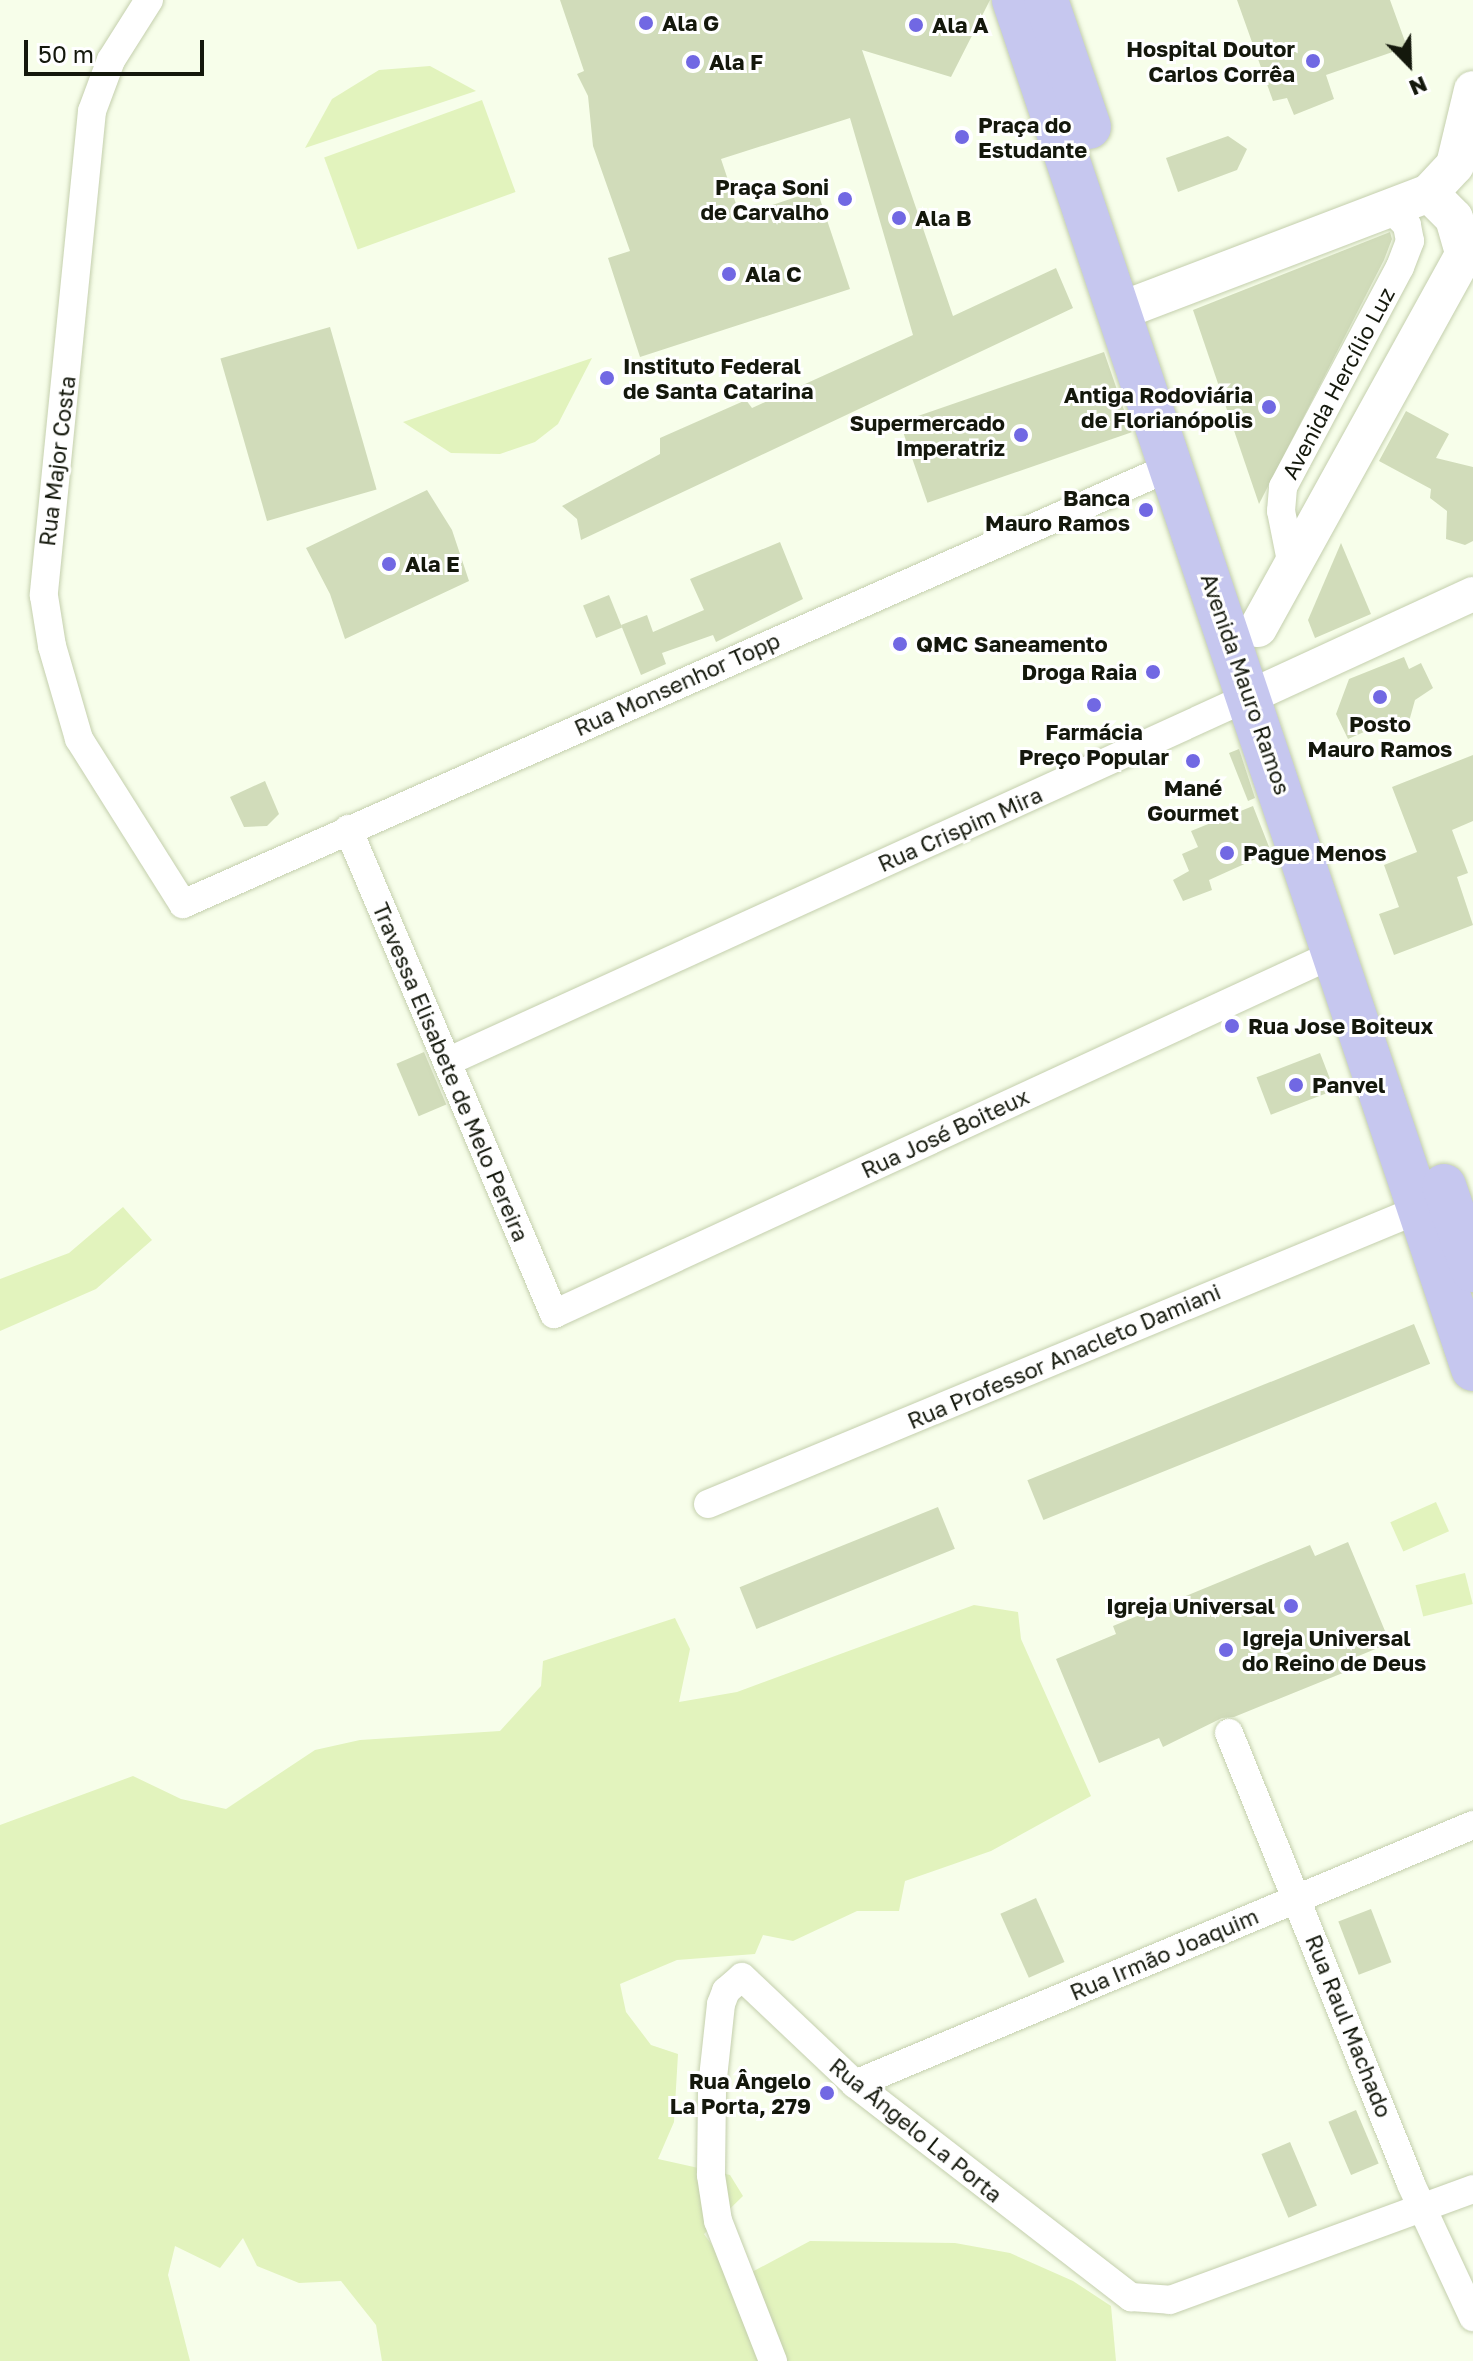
<!DOCTYPE html>
<meta charset="utf-8">
<style>
body{margin:0}
#map{position:relative;width:1473px;height:2361px;overflow:hidden;background:#f7feea;font-family:"Golos Text",sans-serif}
div>[style]{position:absolute}
.green>*{inset:0;background:#e2f3bd;transform-origin:0 0}
.building>*{inset:0;background:#d1dcba;transform-origin:0 0}
.roads{filter:drop-shadow(0 0 2px #c4cfad) drop-shadow(0 0 2px #c4cfad)}
.minor>*{height:28px;margin:-14px;padding:0 14px;transform-origin:14px;border-radius:14px;background:#fff}
.tertiary>*{height:34px;margin:-17px;padding:0 17px;transform-origin:17px;border-radius:17px;background:#fff}
.secondary>*{height:38px;margin:-19px;padding:0 19px;transform-origin:19px;border-radius:19px;background:#fff}
.primary>*{height:44px;margin:-22px;padding:0 22px;transform-origin:22px;border-radius:22px;background:#c6c7ef}
.dots>*{width:22px;height:22px;translate:-50% -50%;box-sizing:border-box;border:4px solid #fff;border-radius:50%}
span{translate:-50% -50%;white-space:nowrap;text-align:center;line-height:1.15;-webkit-text-stroke:6px #fff;paint-order:stroke}
.poi-label{font-size:22px;color:#14180c;font-weight:700}
.left{translate:0 -50%;text-align:left}
.right{translate:-100% -50%;text-align:right}
.street-label{font-size:22px;color:#14180c}
.north{position:absolute;left:1369px;top:24px;width:80px;height:80px;-webkit-text-stroke:6px #fff;paint-order:stroke;rotate:157deg;font-size:22px;font-weight:700;line-height:32px;text-align:center;color:#14180c}
.north::after{content:'';display:block;margin:auto;width:28px;height:36px;background:#14180c;clip-path:polygon(50% 0,100% 100%,50% 72%,0 100%)}
.scale{position:absolute;left:24px;top:40px;width:180px;height:36px;box-sizing:border-box;border:4px solid #14180c;border-top:0;padding-left:10px;font-size:24px;line-height:28px;white-space:nowrap;color:#14180c;-webkit-text-stroke:6px #fff;paint-order:stroke}
</style>
<div id="map">
<div class="green">
<div style="clip-path:polygon(430px 66px,476px 91px,305px 148px,332px 99px,379px 70px)"></div>
<div style="left:482px;top:100px;width:98px;height:168px;rotate:70deg"></div>
<div style="clip-path:polygon(592px 358px,558px 424px,535px 442px,500px 454px,451px 453px,403px 422px)"></div>
<div style="clip-path:polygon(123px 1207px,152px 1240px,96px 1289px,0 1331px,0 1279px,69px 1253px)"></div>
<div style="left:1436px;top:1502px;width:32px;height:50px;rotate:66deg"></div>
<div style="left:1465px;top:1573px;width:32px;height:51px;rotate:76deg"></div>
<div style="clip-path:polygon(974px 1605px,1018px 1612px,1021px 1639px,1091px 1796px,991px 1851px,905px 1881px,899px 1911px,857px 1911px,793px 1941px,763px 1935px,755px 1954px,677px 1960px,620px 1984px,626px 2012px,651px 2045px,678px 2054px,674px 2122px,658px 2159px,730px 2175px,743px 2196px,704px 2234px,737px 2280px,810px 2241px,955px 2243px,1010px 2253px,1073px 2281px,1111px 2306px,1116px 2361px,382px 2361px,376px 2325px,341px 2281px,299px 2283px,257px 2266px,243px 2238px,220px 2268px,175px 2246px,168px 2275px,190px 2361px,0 2361px,0 1825px,133px 1776px,181px 1799px,226px 1809px,315px 1750px,360px 1740px,500px 1731px,541px 1686px,543px 1661px,675px 1618px,690px 1649px,679px 1702px,737px 1692px)"></div>
</div>
<div class="building">
<div style="clip-path:polygon(560px 0,990px 0,951px 77px,862px 50px,953px 316px,1056px 268px,1073px 308px,581px 540px,577px 519px,562px 506px,660px 454px,660px 438px,746px 400px,752px 408px,913px 335px,850px 118px,721px 159px,740px 216px,817px 190px,850px 289px,640px 357px,608px 258px,630px 251px,593px 146px,588px 96px,577px 74px,584px 71px)"></div>
<div style="clip-path:polygon(1237px 0,1390px 0,1407px 47px,1326px 75px,1334px 99px,1294px 115px,1287px 98px,1273px 101px)"></div>
<div style="clip-path:polygon(1228px 136px,1247px 149px,1237px 170px,1178px 192px,1166px 158px)"></div>
<div style="clip-path:polygon(1390px 232px,1392px 239px,1384px 260px,1259px 504px,1193px 310px)"></div>
<div style="left:330px;top:327px;width:169px;height:114px;rotate:74deg"></div>
<div style="left:1104px;top:352px;width:85px;height:216px;rotate:71deg"></div>
<div style="clip-path:polygon(1406px 411px,1449px 434px,1436px 458px,1473px 467px,1473px 541px,1465px 545px,1446px 539px,1447px 511px,1430px 498px,1431px 489px,1379px 461px)"></div>
<div style="clip-path:polygon(427px 490px,452px 530px,469px 581px,345px 639px,330px 594px,306px 548px)"></div>
<div style="clip-path:polygon(780px 542px,803px 599px,716px 642px,713px 635px,662px 653px,666px 664px,641px 675px,621px 625px,647px 615px,653px 632px,704px 610px,690px 579px)"></div>
<div style="clip-path:polygon(1341px 543px,1371px 614px,1315px 638px,1308px 620px)"></div>
<div style="left:609px;top:595px;width:35px;height:28px;rotate:68deg"></div>
<div style="clip-path:polygon(1404px 657px,1409px 669px,1421px 663px,1433px 688px,1415px 700px,1408px 725px,1391px 732px,1387px 722px,1348px 739px,1336px 714px,1349px 679px)"></div>
<div style="clip-path:polygon(1239px 749px,1255px 798px,1248px 801px,1229px 753px)"></div>
<div style="clip-path:polygon(1473px 755px,1473px 821px,1452px 830px,1468px 873px,1457px 877px,1473px 925px,1394px 955px,1379px 914px,1399px 907px,1384px 865px,1417px 852px,1392px 787px)"></div>
<div style="clip-path:polygon(265px 781px,279px 814px,267px 826px,244px 827px,230px 797px)"></div>
<div style="clip-path:polygon(1253px 806px,1271px 852px,1209px 880px,1212px 890px,1183px 901px,1173px 880px,1189px 871px,1182px 854px,1198px 847px,1191px 831px)"></div>
<div style="left:424px;top:1052px;width:57px;height:30px;rotate:67deg"></div>
<div style="left:1320px;top:1053px;width:40px;height:68px;rotate:69deg"></div>
<div style="left:1414px;top:1324px;width:43px;height:417px;rotate:68deg"></div>
<div style="left:938px;top:1507px;width:45px;height:214px;rotate:68deg"></div>
<div style="clip-path:polygon(1348px 1542px,1390px 1643px,1356px 1657px,1360px 1666px,1234px 1717px,1222px 1718px,1163px 1747px,1159px 1738px,1099px 1763px,1056px 1659px,1116px 1634px,1113px 1626px,1310px 1545px,1315px 1556px)"></div>
<div style="left:1036px;top:1898px;width:70px;height:39px;rotate:66deg"></div>
<div style="left:1371px;top:1909px;width:57px;height:35px;rotate:69deg"></div>
<div style="left:1356px;top:2110px;width:58px;height:30px;rotate:67deg"></div>
<div style="left:1290px;top:2142px;width:69px;height:31px;rotate:67deg"></div>
</div>
<div class="roads">
<div class="minor">
<div style="left:149px;top:0;width:71px;rotate:122.3deg"></div>
<div style="left:111px;top:60px;width:54px;rotate:110.4deg"></div>
<div style="left:92px;top:111px;width:487px;rotate:95.7deg"></div>
<div style="left:44px;top:596px;width:51px;rotate:80.9deg"></div>
<div style="left:52px;top:646px;width:97px;rotate:73.8deg"></div>
<div style="left:79px;top:739px;width:195px;rotate:57.8deg"></div>
<div style="left:183px;top:904px;width:1083px;rotate:-23.87deg"></div>
<div style="left:1292px;top:566px;width:56px;rotate:-101.3deg"></div>
<div style="left:1281px;top:511px;width:24px;rotate:-85deg"></div>
<div style="left:1283px;top:487px;width:249px;rotate:-62deg"></div>
<div style="left:1400px;top:267px;width:28px;rotate:-69deg"></div>
<div style="left:1410px;top:241px;width:16px;rotate:-101deg"></div>
<div style="left:1407px;top:225px;width:24px;rotate:-135deg"></div>
<div style="left:348px;top:829px;width:527px;rotate:66.99deg"></div>
<div style="left:554px;top:1314px;width:861px;rotate:-24.78deg"></div>
<div style="left:447px;top:1062px;width:883px;rotate:-24.48deg"></div>
<div style="left:708px;top:1504px;width:771px;rotate:-22.51deg"></div>
<div style="left:1229px;top:1733px;width:486px;rotate:68deg"></div>
<div style="left:1411px;top:2184px;width:147px;rotate:65deg"></div>
<div style="left:855px;top:2084px;width:670px;rotate:-22.74deg"></div>
<div style="left:773px;top:2361px;width:150px;rotate:-111.4deg"></div>
<div style="left:718px;top:2221px;width:47px;rotate:-98.7deg"></div>
<div style="left:711px;top:2175px;width:88px;rotate:-89.3deg"></div>
<div style="left:712px;top:2087px;width:83px;rotate:-83.8deg"></div>
<div style="left:721px;top:2004px;width:14px;rotate:-69deg"></div>
<div style="left:726px;top:1991px;width:21px;rotate:-41deg"></div>
<div style="left:742px;top:1977px;width:156px;rotate:43.4deg"></div>
<div style="left:855px;top:2084px;width:349px;rotate:37.7deg"></div>
<div style="left:1131px;top:2297px;width:39px;rotate:4deg"></div>
<div style="left:1170px;top:2300px;width:323px;rotate:-20.1deg"></div>
</div>
<div class="tertiary">
<div style="left:1251px;top:696px;width:244px;rotate:-24.7deg"></div>
</div>
<div class="secondary">
<div style="left:1429px;top:193px;width:35px;rotate:45deg"></div>
<div style="left:1454px;top:218px;width:37px;rotate:74deg"></div>
<div style="left:1120px;top:311px;width:331px;rotate:-20.9deg"></div>
<div style="left:1429px;top:193px;width:38px;rotate:-47deg"></div>
<div style="left:1455px;top:165px;width:77px;rotate:-76.5deg"></div>
<div style="left:1258px;top:628px;width:444px;rotate:-61.1deg"></div>
</div>
<div class="primary">
<div style="left:1014px;top:0;width:1444px;rotate:71.46deg"></div>
<div style="left:1046px;top:0;width:134px;rotate:71.3deg"></div>
<div style="left:1444px;top:1186px;width:89px;rotate:71deg"></div>
</div>
</div>
<div class="dots">
<div style="left:646px;top:23px;background:#7168e3"></div>
<div style="left:916px;top:25px;background:#7168e3"></div>
<div style="left:1313px;top:61px;background:#7168e3"></div>
<div style="left:693px;top:62px;background:#7168e3"></div>
<div style="left:962px;top:137px;background:#7168e3"></div>
<div style="left:845px;top:199px;background:#7168e3"></div>
<div style="left:899px;top:218px;background:#7168e3"></div>
<div style="left:729px;top:274px;background:#7168e3"></div>
<div style="left:607px;top:378px;background:#7168e3"></div>
<div style="left:1269px;top:407px;background:#7168e3"></div>
<div style="left:1021px;top:435px;background:#7168e3"></div>
<div style="left:1146px;top:510px;background:#7168e3"></div>
<div style="left:389px;top:564px;background:#7168e3"></div>
<div style="left:900px;top:644px;background:#7168e3"></div>
<div style="left:1153px;top:672px;background:#7168e3"></div>
<div style="left:1380px;top:697px;background:#7168e3"></div>
<div style="left:1094px;top:705px;background:#7168e3"></div>
<div style="left:1193px;top:761px;background:#7168e3"></div>
<div style="left:1227px;top:853px;background:#7168e3"></div>
<div style="left:1232px;top:1026px;background:#7168e3"></div>
<div style="left:1296px;top:1085px;background:#7168e3"></div>
<div style="left:1291px;top:1606px;background:#7168e3"></div>
<div style="left:1226px;top:1650px;background:#7168e3"></div>
<div style="left:827px;top:2093px;background:#7168e3"></div>
</div>
<div class="poi-label">
<span class="left" style="left:662px;top:23px">Ala G</span>
<span class="left" style="left:932px;top:25px">Ala A</span>
<span class="right" style="left:1295px;top:61px">Hospital Doutor<br>Carlos Corrêa</span>
<span class="left" style="left:709px;top:62px">Ala F</span>
<span class="left" style="left:978px;top:137px">Praça do<br>Estudante</span>
<span class="right" style="left:829px;top:199px">Praça Soni<br>de Carvalho</span>
<span class="left" style="left:915px;top:218px">Ala B</span>
<span class="left" style="left:745px;top:274px">Ala C</span>
<span class="left" style="left:623px;top:378px">Instituto Federal<br>de Santa Catarina</span>
<span class="right" style="left:1253px;top:407px">Antiga Rodoviária<br>de Florianópolis</span>
<span class="right" style="left:1005px;top:435px">Supermercado<br>Imperatriz</span>
<span class="right" style="left:1130px;top:510px">Banca<br>Mauro Ramos</span>
<span class="left" style="left:405px;top:564px">Ala E</span>
<span class="left" style="left:916px;top:644px">QMC Saneamento</span>
<span class="right" style="left:1137px;top:672px">Droga Raia</span>
<span style="left:1380px;top:736px">Posto<br>Mauro Ramos</span>
<span style="left:1094px;top:744px">Farmácia<br>Preço Popular</span>
<span style="left:1193px;top:800px">Mané<br>Gourmet</span>
<span class="left" style="left:1243px;top:853px">Pague Menos</span>
<span class="left" style="left:1248px;top:1026px">Rua Jose Boiteux</span>
<span class="left" style="left:1312px;top:1085px">Panvel</span>
<span class="right" style="left:1275px;top:1606px">Igreja Universal</span>
<span class="left" style="left:1242px;top:1650px">Igreja Universal<br>do Reino de Deus</span>
<span class="right" style="left:811px;top:2093px">Rua Ângelo<br>La Porta, 279</span>
</div>
<div class="street-label">
<span style="left:1338px;top:383px;rotate:-62deg">Avenida Hercílio Luz</span>
<span style="left:57px;top:461px;rotate:-83deg">Rua Major Costa</span>
<span style="left:677px;top:684px;rotate:-24deg">Rua Monsenhor Topp</span>
<span style="left:1246px;top:684px;rotate:71deg">Avenida Mauro Ramos</span>
<span style="left:960px;top:829px;rotate:-24deg">Rua Crispim Mira</span>
<span style="left:451px;top:1072px;rotate:67deg">Travessa Elisabete de Melo Pereira</span>
<span style="left:945px;top:1133px;rotate:-25deg">Rua José Boiteux</span>
<span style="left:1064px;top:1356px;rotate:-23deg">Rua Professor Anacleto Damiani</span>
<span style="left:1164px;top:1954px;rotate:-23deg">Rua Irmão Joaquim</span>
<span style="left:1349px;top:2026px;rotate:68deg">Rua Raul Machado</span>
<span style="left:916px;top:2130px;rotate:39deg">Rua Ângelo La Porta</span>
</div>
<div class="north">N</div>
<div class="scale">50 m</div>
</div>
